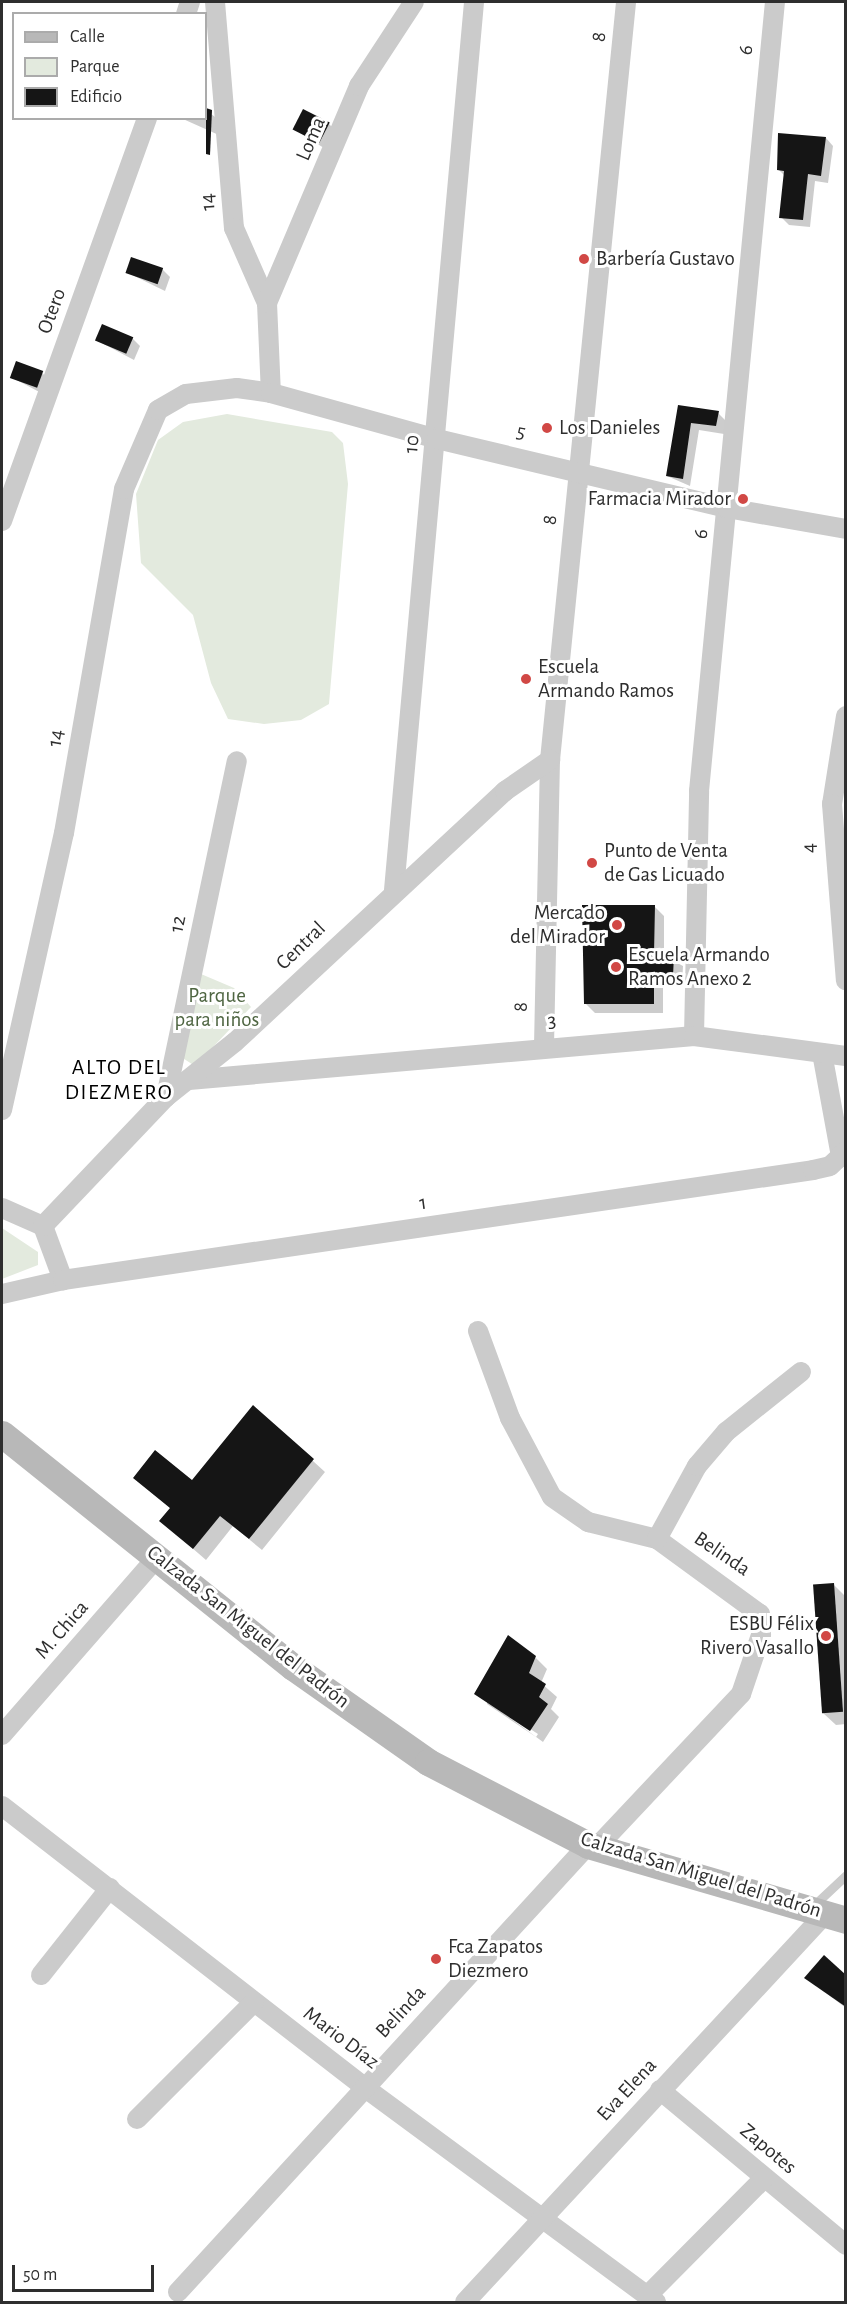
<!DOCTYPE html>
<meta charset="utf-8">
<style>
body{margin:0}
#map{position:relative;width:847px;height:2304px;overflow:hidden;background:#fff;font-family:"Alegreya Sans",sans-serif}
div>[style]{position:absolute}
.green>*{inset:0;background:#e3eade}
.shadow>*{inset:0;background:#0003}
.building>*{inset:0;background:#151515;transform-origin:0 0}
.service>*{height:9px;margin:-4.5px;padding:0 4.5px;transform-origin:4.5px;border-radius:4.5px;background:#cbcbcb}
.minor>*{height:20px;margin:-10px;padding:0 10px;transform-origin:10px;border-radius:10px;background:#cbcbcb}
.secondary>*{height:27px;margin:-13.5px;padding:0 13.5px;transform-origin:13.5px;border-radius:13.5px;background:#b8b8b8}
.dots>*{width:16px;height:16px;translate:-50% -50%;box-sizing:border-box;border:3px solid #fff;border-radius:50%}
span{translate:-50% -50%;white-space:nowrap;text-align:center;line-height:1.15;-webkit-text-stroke:6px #fff;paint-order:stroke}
.street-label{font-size:21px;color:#2e2e2e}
.poi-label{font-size:21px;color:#2e2e2e}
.left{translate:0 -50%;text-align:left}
.right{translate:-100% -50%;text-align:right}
.park-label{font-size:21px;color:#4e6541}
.neighbourhood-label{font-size:22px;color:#000;letter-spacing:1.5px}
.frame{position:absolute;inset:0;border:3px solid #2e2e2e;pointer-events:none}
.legend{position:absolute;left:12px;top:12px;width:195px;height:108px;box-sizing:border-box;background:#fff;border:2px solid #ababab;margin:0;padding:8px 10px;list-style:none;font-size:18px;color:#2e2e2e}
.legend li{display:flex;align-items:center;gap:12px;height:30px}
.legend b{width:30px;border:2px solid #ababab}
.scale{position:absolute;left:12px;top:2265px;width:142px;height:27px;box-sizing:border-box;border:3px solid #2e2e2e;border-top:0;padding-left:8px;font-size:18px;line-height:21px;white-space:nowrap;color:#2e2e2e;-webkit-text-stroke:4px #fff;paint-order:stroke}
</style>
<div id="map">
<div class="green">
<div style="clip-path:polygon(227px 414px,332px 432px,343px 443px,348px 484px,329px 704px,301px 720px,264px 724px,228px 719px,211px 683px,193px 615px,141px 563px,136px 494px,158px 440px,183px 422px)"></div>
<div style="clip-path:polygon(201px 974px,234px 988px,251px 1007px,195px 1066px,181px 1057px)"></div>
<div style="clip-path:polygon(2px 1228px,38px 1252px,38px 1265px,2px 1279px)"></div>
</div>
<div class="shadow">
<div style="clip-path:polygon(206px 110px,219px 120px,221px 136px,183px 119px,206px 118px)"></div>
<div style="clip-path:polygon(329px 124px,337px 132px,327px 150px,294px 129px)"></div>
<div style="clip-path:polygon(826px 138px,833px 146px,828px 183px,815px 181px,810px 227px,789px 225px,781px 217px,785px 176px,778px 169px)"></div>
<div style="clip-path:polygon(162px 269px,170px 277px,165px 291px,128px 273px)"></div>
<div style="clip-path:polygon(132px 338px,140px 346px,134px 360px,98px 341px)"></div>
<div style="clip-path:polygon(42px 373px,50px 380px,45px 395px,11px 377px)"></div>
<div style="clip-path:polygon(679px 407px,718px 413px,726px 421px,724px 434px,699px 430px,690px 486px,667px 476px)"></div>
<div style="clip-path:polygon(654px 906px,664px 916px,664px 956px,683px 966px,682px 985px,663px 983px,663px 1013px,595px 1013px,585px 1003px)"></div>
<div style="clip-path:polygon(254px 1407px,325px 1472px,262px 1550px,233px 1526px,206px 1560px,161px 1521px,171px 1509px,135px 1477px,193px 1482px)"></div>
<div style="clip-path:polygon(834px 1585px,846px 1597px,846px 1724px,836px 1725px,823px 1713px)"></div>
<div style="clip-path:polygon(evenodd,535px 1657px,547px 1669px,541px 1683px,557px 1697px,551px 1709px,559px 1717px,543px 1742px,476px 1693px,535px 1657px,487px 1701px,538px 1734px,536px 1737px,487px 1704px,487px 1701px)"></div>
<div style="clip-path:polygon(846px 1977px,846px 2008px,806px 1978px)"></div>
</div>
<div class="building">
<div style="clip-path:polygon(206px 108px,212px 110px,210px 155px,206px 154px)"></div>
<div style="left:303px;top:109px;width:30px;height:23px;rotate:27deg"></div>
<div style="clip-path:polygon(778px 133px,826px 137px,821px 176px,808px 174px,803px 220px,779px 218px,784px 171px,777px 170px)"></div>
<div style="left:131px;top:257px;width:34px;height:17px;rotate:19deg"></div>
<div style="left:102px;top:324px;width:34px;height:18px;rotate:23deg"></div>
<div style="left:16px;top:361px;width:29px;height:18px;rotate:20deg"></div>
<div style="clip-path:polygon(678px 405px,719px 411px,716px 426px,691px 423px,683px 479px,666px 476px)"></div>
<div style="clip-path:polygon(582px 905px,655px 905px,654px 954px,674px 955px,673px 976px,654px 974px,654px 1004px,584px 1004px)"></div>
<div style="clip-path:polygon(253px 1405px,314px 1459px,249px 1539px,220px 1516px,193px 1549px,159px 1521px,170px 1508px,133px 1478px,155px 1450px,192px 1480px)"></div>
<div style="left:834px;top:1583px;width:129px;height:21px;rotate:86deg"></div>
<div style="clip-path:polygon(508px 1635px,536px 1656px,529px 1673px,546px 1684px,539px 1697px,548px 1704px,530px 1731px,474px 1694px)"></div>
<div style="clip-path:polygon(824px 1955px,846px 1975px,846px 2007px,804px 1978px)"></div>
</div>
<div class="service">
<div style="left:813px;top:1906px;width:45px;rotate:-43.2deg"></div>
</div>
<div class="minor">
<div style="left:215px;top:2px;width:227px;rotate:85.2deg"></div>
<div style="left:234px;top:228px;width:82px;rotate:66.3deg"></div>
<div style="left:267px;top:303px;width:90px;rotate:87.5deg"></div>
<div style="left:186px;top:14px;width:13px;rotate:-72deg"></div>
<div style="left:267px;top:303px;width:236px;rotate:-67deg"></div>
<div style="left:359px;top:86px;width:100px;rotate:-56.8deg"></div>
<div style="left:2px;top:521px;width:428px;rotate:-70.2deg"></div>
<div style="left:846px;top:716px;width:89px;rotate:99deg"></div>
<div style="left:832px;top:804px;width:177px;rotate:85.5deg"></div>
<div style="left:394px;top:890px;width:892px;rotate:-84.85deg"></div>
<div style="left:694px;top:1036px;width:245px;rotate:-88.8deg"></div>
<div style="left:699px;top:791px;width:793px;rotate:-84.5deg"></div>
<div style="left:544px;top:1046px;width:286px;rotate:-88.8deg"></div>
<div style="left:550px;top:760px;width:762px;rotate:-84.27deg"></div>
<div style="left:822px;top:1053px;width:106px;rotate:79.6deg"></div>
<div style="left:189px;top:1080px;width:507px;rotate:-4.98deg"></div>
<div style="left:694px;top:1036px;width:153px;rotate:7.5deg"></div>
<div style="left:166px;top:1097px;width:343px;rotate:-78.1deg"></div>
<div style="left:2px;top:1110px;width:284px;rotate:-77.4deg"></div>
<div style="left:64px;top:833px;width:349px;rotate:-80.1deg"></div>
<div style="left:124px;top:489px;width:86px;rotate:-66.7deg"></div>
<div style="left:158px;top:410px;width:32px;rotate:-30deg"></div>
<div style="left:186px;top:394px;width:51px;rotate:-6.7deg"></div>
<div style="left:237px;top:388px;width:34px;rotate:8deg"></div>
<div style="left:271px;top:393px;width:172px;rotate:15.5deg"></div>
<div style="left:437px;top:439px;width:298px;rotate:13.4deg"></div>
<div style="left:727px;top:508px;width:121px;rotate:10deg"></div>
<div style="left:2px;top:1208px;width:45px;rotate:23.7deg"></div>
<div style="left:43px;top:1226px;width:58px;rotate:69.7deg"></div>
<div style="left:43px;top:1226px;width:178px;rotate:-46.4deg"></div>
<div style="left:166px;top:1097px;width:88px;rotate:-38.6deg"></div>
<div style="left:235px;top:1042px;width:369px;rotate:-42.9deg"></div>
<div style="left:505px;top:791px;width:55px;rotate:-34.6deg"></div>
<div style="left:2px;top:1294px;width:63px;rotate:-12.9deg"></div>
<div style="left:63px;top:1280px;width:758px;rotate:-8.34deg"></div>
<div style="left:813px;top:1170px;width:17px;rotate:-13deg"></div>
<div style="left:830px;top:1166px;width:22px;rotate:-43deg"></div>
<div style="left:478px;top:1331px;width:93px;rotate:69.8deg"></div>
<div style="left:510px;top:1418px;width:89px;rotate:62deg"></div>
<div style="left:552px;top:1497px;width:44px;rotate:34.8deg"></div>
<div style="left:588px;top:1522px;width:71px;rotate:13.8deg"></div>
<div style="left:657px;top:1539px;width:127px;rotate:36.1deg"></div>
<div style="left:760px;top:1614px;width:21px;rotate:87deg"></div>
<div style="left:761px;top:1635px;width:62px;rotate:108.7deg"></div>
<div style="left:741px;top:1694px;width:210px;rotate:133.3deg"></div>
<div style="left:657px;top:1539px;width:83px;rotate:-61.3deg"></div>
<div style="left:697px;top:1466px;width:45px;rotate:-49.5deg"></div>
<div style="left:726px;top:1432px;width:96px;rotate:-38.7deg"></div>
<div style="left:2px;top:1735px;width:237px;rotate:-48.9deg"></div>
<div style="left:2px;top:1806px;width:458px;rotate:37.8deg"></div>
<div style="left:364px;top:2087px;width:363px;rotate:36.4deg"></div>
<div style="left:41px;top:1975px;width:111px;rotate:-51.6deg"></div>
<div style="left:660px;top:2090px;width:242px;rotate:39.8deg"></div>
<div style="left:137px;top:2119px;width:165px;rotate:-45deg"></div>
<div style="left:178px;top:2292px;width:607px;rotate:-47.47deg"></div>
<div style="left:647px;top:2296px;width:166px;rotate:-45.2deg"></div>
<div style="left:465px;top:2302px;width:531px;rotate:-47.14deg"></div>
</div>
<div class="secondary">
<div style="left:2px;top:1434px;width:373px;rotate:38.7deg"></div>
<div style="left:293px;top:1667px;width:165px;rotate:35.1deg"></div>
<div style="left:428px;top:1762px;width:180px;rotate:27.4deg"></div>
<div style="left:588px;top:1845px;width:269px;rotate:16.2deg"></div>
</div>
<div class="dots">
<div style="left:584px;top:259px;background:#d14845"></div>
<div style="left:547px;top:428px;background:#d14845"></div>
<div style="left:743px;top:499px;background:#d14845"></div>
<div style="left:526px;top:679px;background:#d14845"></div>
<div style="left:592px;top:863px;background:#d14845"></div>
<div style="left:617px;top:925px;background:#d14845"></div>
<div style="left:616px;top:967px;background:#d14845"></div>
<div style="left:826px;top:1636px;background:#d14845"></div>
<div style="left:436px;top:1959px;background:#d14845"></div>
</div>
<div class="street-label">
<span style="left:599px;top:37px;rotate:-84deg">8</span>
<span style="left:746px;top:50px;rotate:-85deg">6</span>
<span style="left:311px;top:139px;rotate:-67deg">Loma</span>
<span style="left:208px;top:202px;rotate:-94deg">14</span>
<span style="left:52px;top:311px;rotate:-70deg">Otero</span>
<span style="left:521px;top:432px;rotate:12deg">5</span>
<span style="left:412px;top:444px;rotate:-85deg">10</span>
<span style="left:550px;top:520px;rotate:-84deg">8</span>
<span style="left:701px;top:534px;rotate:-84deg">6</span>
<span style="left:56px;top:738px;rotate:-80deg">14</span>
<span style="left:809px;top:848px;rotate:-91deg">4</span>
<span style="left:178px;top:924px;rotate:-78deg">12</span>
<span style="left:301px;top:946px;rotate:-44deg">Central</span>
<span style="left:521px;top:1007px;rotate:-89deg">8</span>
<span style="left:552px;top:1021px;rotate:-4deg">3</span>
<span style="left:423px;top:1203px;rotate:-8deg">1</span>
<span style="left:722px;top:1554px;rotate:34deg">Belinda</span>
<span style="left:248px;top:1627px;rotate:38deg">Calzada San Miguel del Padrón</span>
<span style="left:62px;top:1630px;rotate:-49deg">M. Chica</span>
<span style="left:701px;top:1875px;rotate:17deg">Calzada San Miguel del Padrón</span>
<span style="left:401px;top:2012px;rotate:-47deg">Belinda</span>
<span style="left:341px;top:2038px;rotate:37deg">Mario Díaz</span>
<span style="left:627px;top:2090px;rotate:-47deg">Eva Elena</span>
<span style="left:768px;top:2149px;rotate:40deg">Zapotes</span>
</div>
<div class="poi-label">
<span class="left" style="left:596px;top:259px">Barbería Gustavo</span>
<span class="left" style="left:559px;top:428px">Los Danieles</span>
<span class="right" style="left:731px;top:499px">Farmacia Mirador</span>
<span class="left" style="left:538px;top:679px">Escuela<br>Armando Ramos</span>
<span class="left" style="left:604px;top:863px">Punto de Venta<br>de Gas Licuado</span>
<span class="right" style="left:605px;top:925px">Mercado<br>del Mirador</span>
<span class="left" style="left:628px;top:967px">Escuela Armando<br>Ramos Anexo 2</span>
<span class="right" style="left:814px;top:1636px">ESBU Félix<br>Rivero Vasallo</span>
<span class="left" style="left:448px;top:1959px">Fca Zapatos<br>Diezmero</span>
</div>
<div class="park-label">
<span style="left:217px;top:1008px">Parque<br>para niños</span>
</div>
<div class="neighbourhood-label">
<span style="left:119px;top:1080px">ALTO DEL<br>DIEZMERO</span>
</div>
<div class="frame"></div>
<ul class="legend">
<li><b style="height:8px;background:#b8b8b8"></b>Calle</li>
<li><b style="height:16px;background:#e3eade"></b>Parque</li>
<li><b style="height:16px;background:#151515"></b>Edificio</li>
</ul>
<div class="scale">50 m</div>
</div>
